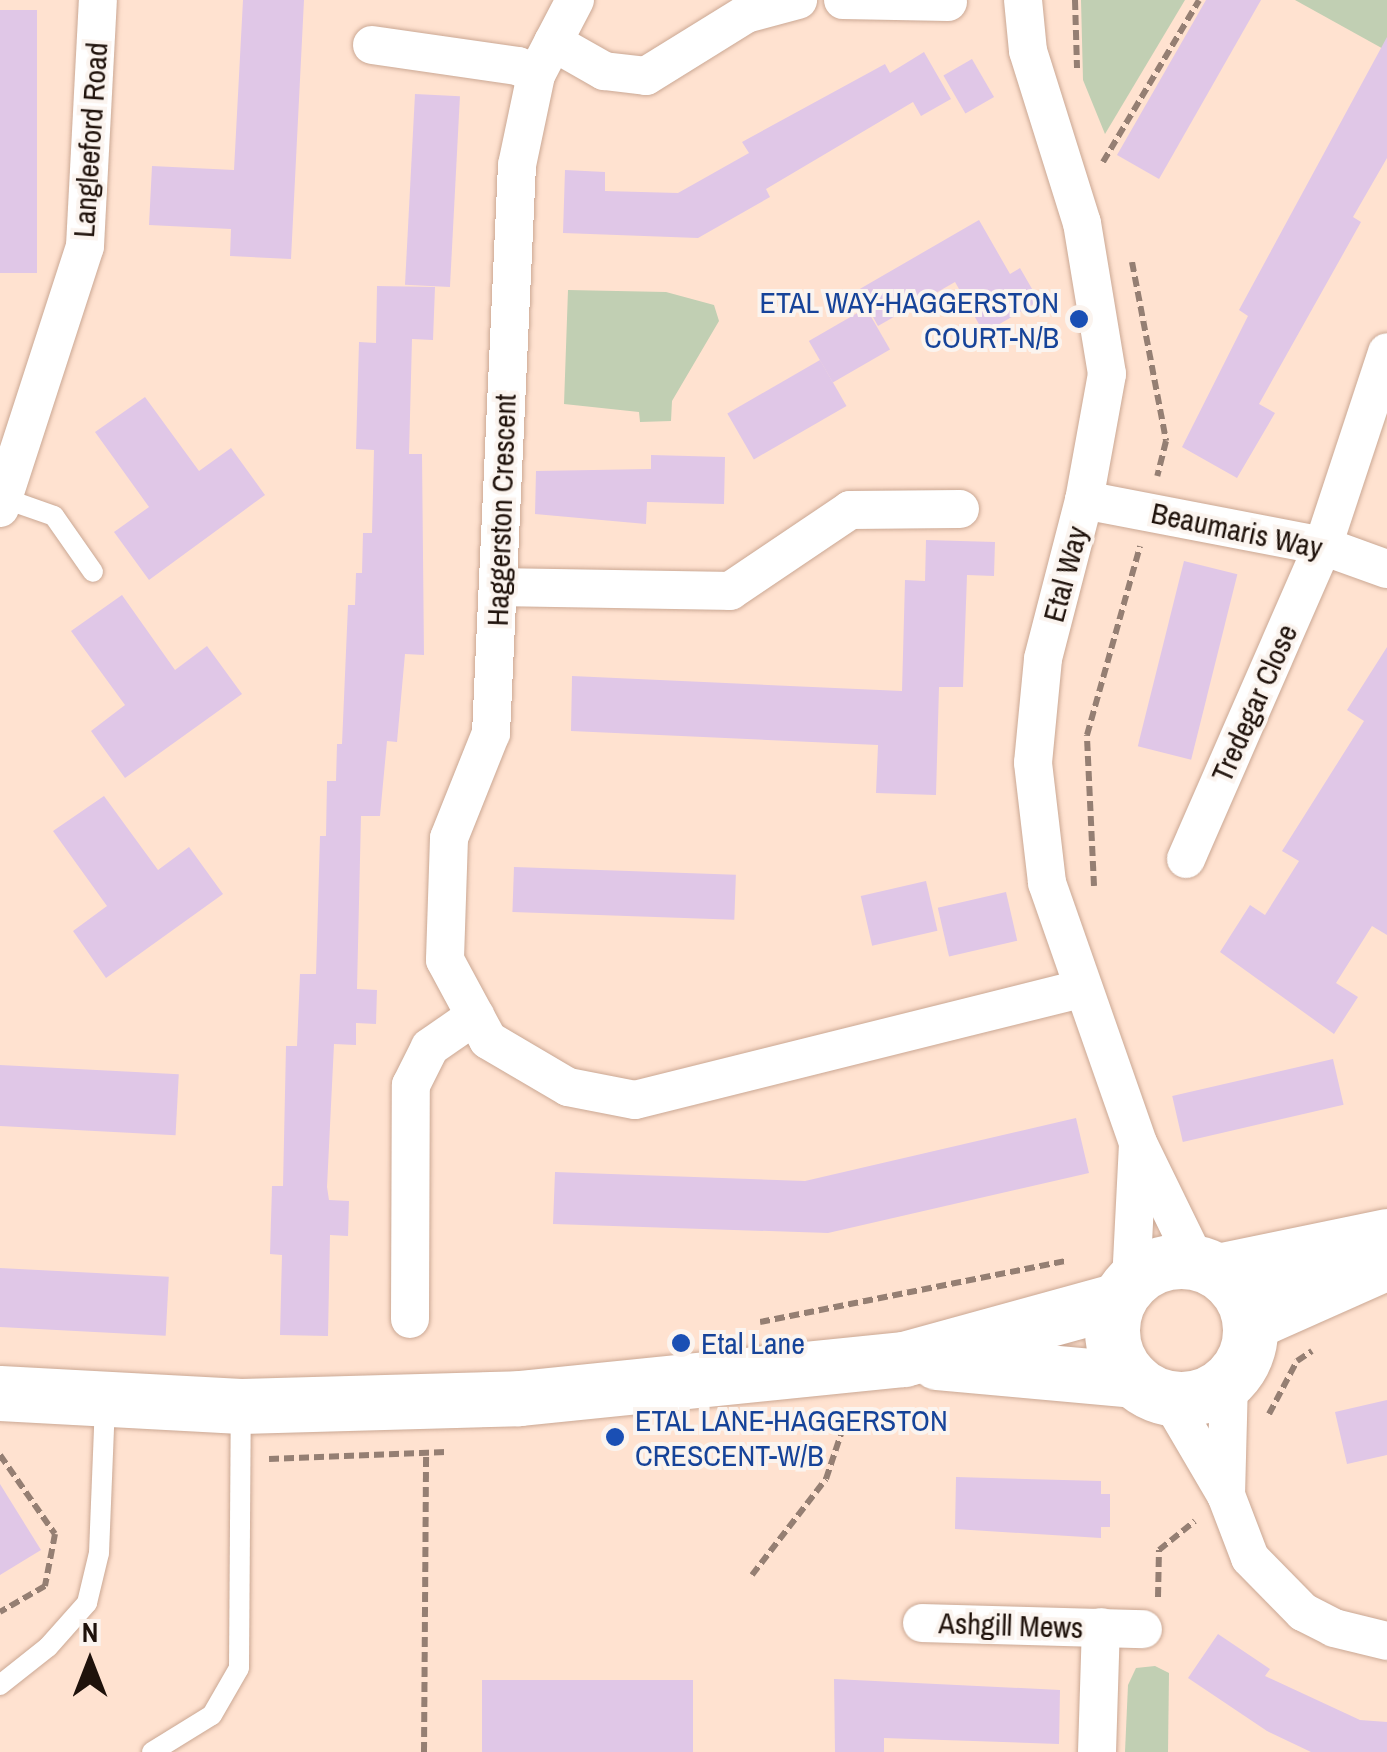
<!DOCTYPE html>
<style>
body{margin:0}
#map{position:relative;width:1387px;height:1752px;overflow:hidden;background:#ffe2d0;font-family:"Archivo Narrow",sans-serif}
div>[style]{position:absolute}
.green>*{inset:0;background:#c1cfb3}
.building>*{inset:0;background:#e0c7e7;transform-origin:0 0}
.path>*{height:6px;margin-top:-3px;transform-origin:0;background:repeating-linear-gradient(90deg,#957f73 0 10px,transparent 0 15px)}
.roads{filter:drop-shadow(0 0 2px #cba894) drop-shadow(0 0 2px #cba894)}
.lane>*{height:20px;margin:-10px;padding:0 10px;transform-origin:10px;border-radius:10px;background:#fff}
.street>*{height:38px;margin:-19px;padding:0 19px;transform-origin:19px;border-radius:19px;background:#fff}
.secondary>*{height:55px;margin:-27.5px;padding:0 27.5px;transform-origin:27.5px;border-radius:27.5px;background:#fff}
.secondary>.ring{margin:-27.5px;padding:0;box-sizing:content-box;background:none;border:55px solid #fff;border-radius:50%}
.dots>*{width:28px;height:28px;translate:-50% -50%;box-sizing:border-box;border:5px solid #fbf4ef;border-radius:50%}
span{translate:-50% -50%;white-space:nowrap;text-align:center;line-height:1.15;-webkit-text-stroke:8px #fbf4ef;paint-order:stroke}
.street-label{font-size:30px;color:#1f120b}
.transit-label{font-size:30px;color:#164399}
.right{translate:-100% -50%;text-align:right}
.left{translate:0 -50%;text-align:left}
.north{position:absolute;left:40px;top:1612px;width:100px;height:100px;-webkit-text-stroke:8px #fbf4ef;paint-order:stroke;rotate:0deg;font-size:28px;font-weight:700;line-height:40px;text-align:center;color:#1f120b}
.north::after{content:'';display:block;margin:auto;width:35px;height:45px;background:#1f120b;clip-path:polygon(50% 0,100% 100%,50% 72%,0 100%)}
</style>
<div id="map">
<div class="green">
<div style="clip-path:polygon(1081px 0,1185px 0,1105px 134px,1083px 80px)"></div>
<div style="clip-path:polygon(1295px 0,1387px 0,1387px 51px)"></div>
<div style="clip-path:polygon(568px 290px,666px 292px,714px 305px,719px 321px,672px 401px,671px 421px,640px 422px,639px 412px,564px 404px)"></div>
<div style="clip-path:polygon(1155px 1666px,1169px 1673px,1168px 1752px,1125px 1752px,1128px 1685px,1136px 1668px)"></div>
</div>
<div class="building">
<div style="clip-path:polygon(243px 0,304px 0,291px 259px,230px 256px,231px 229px,149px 225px,152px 166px,234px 170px)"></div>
<div style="clip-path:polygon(1206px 0,1261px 0,1159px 179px,1117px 155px)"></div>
<div style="left:0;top:10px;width:37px;height:263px"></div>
<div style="clip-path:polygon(1387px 37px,1387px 158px,1353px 217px,1361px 222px,1259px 404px,1275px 413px,1237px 478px,1182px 447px,1248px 316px,1239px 310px)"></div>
<div style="clip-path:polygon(924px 52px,951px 99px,921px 116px,913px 102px,766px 189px,770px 197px,698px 238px,563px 233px,565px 170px,605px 172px,605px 191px,678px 193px,749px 153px,742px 142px,885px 64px,890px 73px)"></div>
<div style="left:972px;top:59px;width:44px;height:33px;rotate:60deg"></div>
<div style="left:415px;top:94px;width:45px;height:191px;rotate:3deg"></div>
<div style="clip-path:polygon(979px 220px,1010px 274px,1020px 268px,1039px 301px,984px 333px,955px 282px,878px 326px,858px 290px)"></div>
<div style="clip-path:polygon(377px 286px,435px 287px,433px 340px,412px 339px,409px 454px,422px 454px,424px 655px,405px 654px,397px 742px,387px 741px,380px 816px,361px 816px,357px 989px,377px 990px,376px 1024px,356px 1023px,356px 1045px,334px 1044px,327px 1187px,329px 1200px,349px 1201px,348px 1236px,330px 1235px,328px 1336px,280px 1335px,282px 1255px,270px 1254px,272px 1186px,283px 1186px,286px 1046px,297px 1046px,300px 974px,316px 974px,320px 836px,326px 836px,327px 781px,336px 781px,337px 744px,342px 744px,348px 605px,355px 605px,356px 573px,362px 573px,363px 533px,372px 533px,374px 450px,356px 449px,359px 342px,376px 343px)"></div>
<div style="left:866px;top:308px;width:48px;height:66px;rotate:60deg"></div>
<div style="left:820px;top:360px;width:53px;height:107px;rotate:60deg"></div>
<div style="clip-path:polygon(145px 397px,199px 471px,231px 448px,265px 495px,149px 580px,114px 532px,149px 507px,95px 432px)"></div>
<div style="clip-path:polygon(651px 455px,725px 457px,724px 504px,647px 502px,646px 524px,535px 514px,536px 471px,651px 469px)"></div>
<div style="clip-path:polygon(926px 540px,995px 542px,994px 576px,967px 575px,963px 687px,939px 687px,936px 795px,876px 793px,878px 745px,571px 731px,572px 676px,902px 691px,905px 580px,925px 581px)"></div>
<div style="left:1184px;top:561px;width:55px;height:191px;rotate:14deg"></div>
<div style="clip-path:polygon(122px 595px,175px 670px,207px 646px,242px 694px,125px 778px,91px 731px,125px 705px,71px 631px)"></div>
<div style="clip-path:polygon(1387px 647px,1387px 935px,1372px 926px,1336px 983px,1358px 997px,1334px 1034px,1220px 952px,1250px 905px,1265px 915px,1299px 861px,1282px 851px,1364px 721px,1347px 710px)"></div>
<div style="clip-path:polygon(104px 796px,158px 870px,189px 847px,223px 894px,106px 978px,73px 931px,107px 906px,53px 831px)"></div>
<div style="left:514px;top:867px;width:222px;height:45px;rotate:2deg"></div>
<div style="left:926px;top:881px;width:51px;height:67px;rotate:77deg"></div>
<div style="left:1006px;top:892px;width:50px;height:70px;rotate:77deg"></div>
<div style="left:1333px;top:1059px;width:47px;height:165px;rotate:77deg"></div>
<div style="left:0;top:1065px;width:179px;height:61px;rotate:3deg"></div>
<div style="clip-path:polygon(1076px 1118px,1089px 1173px,828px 1233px,553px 1224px,555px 1172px,805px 1181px)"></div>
<div style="left:0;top:1268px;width:169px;height:59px;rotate:3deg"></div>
<div style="clip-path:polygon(1387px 1400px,1387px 1455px,1347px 1464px,1335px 1412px)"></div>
<div style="clip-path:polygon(956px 1477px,1101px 1481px,1101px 1494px,1110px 1494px,1110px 1527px,1101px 1527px,1101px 1538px,955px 1529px)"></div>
<div style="clip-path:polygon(0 1484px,41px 1550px,0 1575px)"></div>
<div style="clip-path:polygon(1218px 1634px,1270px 1669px,1265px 1676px,1360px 1720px,1387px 1722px,1387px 1752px,1311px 1752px,1267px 1731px,1188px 1678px)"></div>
<div style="clip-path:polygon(834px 1679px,1060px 1690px,1059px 1744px,884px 1738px,884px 1752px,835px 1752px)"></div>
<div style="left:693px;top:1680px;width:72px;height:211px;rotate:90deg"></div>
</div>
<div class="path">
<div style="left:1075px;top:0;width:68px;rotate:88.3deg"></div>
<div style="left:1103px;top:162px;width:188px;rotate:-59.3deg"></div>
<div style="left:1132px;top:262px;width:182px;rotate:79.2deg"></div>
<div style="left:1166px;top:441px;width:36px;rotate:104deg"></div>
<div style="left:1094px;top:886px;width:151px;rotate:-92.7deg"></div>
<div style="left:1087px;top:735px;width:196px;rotate:-74.3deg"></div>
<div style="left:760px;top:1322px;width:312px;rotate:-11.3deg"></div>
<div style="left:1269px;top:1414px;width:60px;rotate:-62.2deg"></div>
<div style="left:1297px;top:1361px;width:18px;rotate:-34deg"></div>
<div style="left:0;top:1455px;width:96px;rotate:55.2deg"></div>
<div style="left:55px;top:1534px;width:53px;rotate:100.9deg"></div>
<div style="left:45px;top:1586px;width:52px;rotate:150deg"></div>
<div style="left:269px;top:1459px;width:177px;rotate:-2.3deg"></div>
<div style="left:752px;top:1575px;width:121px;rotate:-52.4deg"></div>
<div style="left:826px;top:1479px;width:70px;rotate:-71.6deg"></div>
<div style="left:1158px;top:1597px;width:47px;rotate:-88.8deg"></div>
<div style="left:1159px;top:1550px;width:46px;rotate:-38.9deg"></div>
<div style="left:424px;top:1752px;width:298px;rotate:-89.6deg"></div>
</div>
<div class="roads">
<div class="lane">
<div style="left:3px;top:498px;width:54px;rotate:19.4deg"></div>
<div style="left:54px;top:516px;width:68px;rotate:55.1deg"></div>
<div style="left:0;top:1685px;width:61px;rotate:-38.4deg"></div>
<div style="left:48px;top:1647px;width:59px;rotate:-48.4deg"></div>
<div style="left:87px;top:1603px;width:51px;rotate:-76.5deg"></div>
<div style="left:99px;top:1553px;width:151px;rotate:-87.7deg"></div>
<div style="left:152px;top:1752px;width:70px;rotate:-31.7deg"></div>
<div style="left:212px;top:1715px;width:54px;rotate:-60.1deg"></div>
<div style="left:239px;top:1668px;width:258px;rotate:-89.6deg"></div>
</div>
<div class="street">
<div style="left:575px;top:0;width:85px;rotate:117.5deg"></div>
<div style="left:536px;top:75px;width:92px;rotate:101.9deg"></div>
<div style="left:517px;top:165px;width:569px;rotate:92.62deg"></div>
<div style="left:491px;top:733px;width:113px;rotate:111.8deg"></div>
<div style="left:449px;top:838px;width:122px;rotate:91.9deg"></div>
<div style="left:445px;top:960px;width:91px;rotate:61.7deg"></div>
<div style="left:488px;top:1040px;width:93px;rotate:30.4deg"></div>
<div style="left:568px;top:1087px;width:68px;rotate:11deg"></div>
<div style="left:635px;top:1100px;width:462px;rotate:-14deg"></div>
<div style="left:843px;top:0;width:105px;rotate:1.1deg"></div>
<div style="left:1023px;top:0;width:51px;rotate:84.4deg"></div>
<div style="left:1028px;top:51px;width:180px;rotate:72.6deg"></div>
<div style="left:1082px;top:223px;width:153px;rotate:80.6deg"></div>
<div style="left:1107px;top:374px;width:128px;rotate:100.3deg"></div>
<div style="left:1084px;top:500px;width:164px;rotate:104.5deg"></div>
<div style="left:1043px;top:659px;width:104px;rotate:95.5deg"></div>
<div style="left:1033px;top:763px;width:121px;rotate:83.3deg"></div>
<div style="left:1047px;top:883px;width:275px;rotate:70.7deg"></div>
<div style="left:1138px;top:1143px;width:132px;rotate:64deg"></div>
<div style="left:553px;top:42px;width:59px;rotate:29.6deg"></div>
<div style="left:604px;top:71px;width:42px;rotate:6.8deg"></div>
<div style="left:646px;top:76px;width:118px;rotate:-31.8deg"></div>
<div style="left:746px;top:14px;width:54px;rotate:-15.1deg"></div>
<div style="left:372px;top:45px;width:148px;rotate:8.2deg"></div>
<div style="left:518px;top:66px;width:20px;rotate:27deg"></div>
<div style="left:1084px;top:500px;width:243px;rotate:10.9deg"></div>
<div style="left:1323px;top:546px;width:68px;rotate:19.8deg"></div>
<div style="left:0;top:508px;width:275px;rotate:-72deg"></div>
<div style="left:85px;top:246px;width:246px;rotate:-87deg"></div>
<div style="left:499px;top:587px;width:231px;rotate:1deg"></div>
<div style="left:730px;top:591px;width:145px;rotate:-34deg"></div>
<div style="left:850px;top:510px;width:110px;rotate:-0.5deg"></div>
<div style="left:1186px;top:859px;width:342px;rotate:-66.4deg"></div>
<div style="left:1323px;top:546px;width:204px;rotate:-71.7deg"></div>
<div style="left:1131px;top:1282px;width:137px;rotate:-87.1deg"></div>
<div style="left:410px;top:1319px;width:234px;rotate:-89.8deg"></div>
<div style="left:411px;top:1085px;width:42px;rotate:-63.4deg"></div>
<div style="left:430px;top:1047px;width:55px;rotate:-34.6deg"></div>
<div style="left:1229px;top:1381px;width:114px;rotate:91.5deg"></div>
<div style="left:1226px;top:1495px;width:67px;rotate:69.1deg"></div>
<div style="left:1250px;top:1558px;width:76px;rotate:45.5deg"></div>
<div style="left:1303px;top:1612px;width:35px;rotate:27deg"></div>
<div style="left:1334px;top:1628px;width:55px;rotate:13.8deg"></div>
<div style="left:1169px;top:1398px;width:113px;rotate:59.6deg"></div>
<div style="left:922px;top:1623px;width:221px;rotate:1.6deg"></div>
<div style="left:1097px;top:1752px;width:125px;rotate:-88.2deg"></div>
</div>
<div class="secondary">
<div class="ring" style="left:1112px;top:1261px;width:83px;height:83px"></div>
<div style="left:1218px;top:1271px;width:173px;rotate:-11.7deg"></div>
<div style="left:1250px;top:1323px;width:150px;rotate:-24deg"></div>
<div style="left:937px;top:1362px;width:197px;rotate:5.2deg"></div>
<div style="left:0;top:1393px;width:241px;rotate:3.1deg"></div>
<div style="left:241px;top:1406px;width:278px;rotate:-1.6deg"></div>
<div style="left:519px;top:1398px;width:387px;rotate:-5.8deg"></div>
<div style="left:904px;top:1359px;width:222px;rotate:-15.4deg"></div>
</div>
</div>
<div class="dots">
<div style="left:1079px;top:319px;background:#1a4fb4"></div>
<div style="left:681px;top:1343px;background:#1a4fb4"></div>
<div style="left:615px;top:1437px;background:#1a4fb4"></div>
</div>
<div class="street-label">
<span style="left:90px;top:140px;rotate:-86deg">Langleeford Road</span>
<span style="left:501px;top:510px;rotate:-88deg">Haggerston Crescent</span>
<span style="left:1237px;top:530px;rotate:12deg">Beaumaris Way</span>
<span style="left:1065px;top:574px;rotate:-75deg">Etal Way</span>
<span style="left:1254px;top:703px;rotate:-66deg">Tredegar Close</span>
<span style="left:1011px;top:1625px;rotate:2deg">Ashgill Mews</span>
</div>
<div class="transit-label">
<span class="right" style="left:1059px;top:319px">ETAL WAY-HAGGERSTON<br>COURT-N/B</span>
<span class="left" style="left:701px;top:1343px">Etal Lane</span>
<span class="left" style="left:635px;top:1437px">ETAL LANE-HAGGERSTON<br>CRESCENT-W/B</span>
</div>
<div class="north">N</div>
</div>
